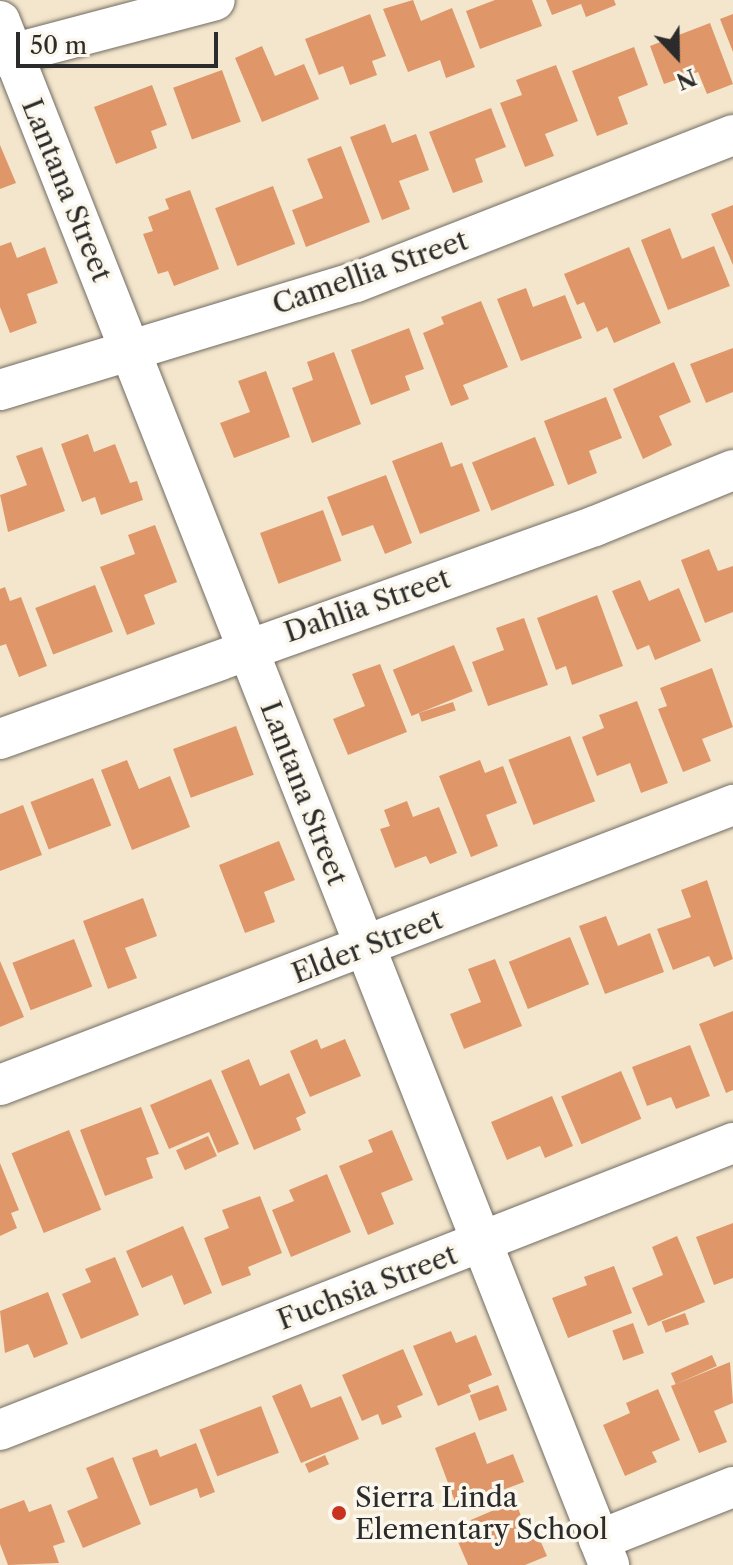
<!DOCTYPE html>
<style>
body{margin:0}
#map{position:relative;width:733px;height:1565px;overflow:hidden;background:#f4e6cc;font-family:"Libre Caslon Text",serif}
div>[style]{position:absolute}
.building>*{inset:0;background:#df976a;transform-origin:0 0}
.roads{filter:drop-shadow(0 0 2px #716c63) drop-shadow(0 0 2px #716c63)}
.minor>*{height:40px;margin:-20px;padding:0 20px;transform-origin:20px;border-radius:20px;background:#fff}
.dots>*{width:22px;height:22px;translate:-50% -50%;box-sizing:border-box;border:4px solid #fbf7ec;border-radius:50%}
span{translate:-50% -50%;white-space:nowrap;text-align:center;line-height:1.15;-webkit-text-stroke:7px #fbf7ec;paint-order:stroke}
.street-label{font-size:28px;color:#2b2b2b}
.poi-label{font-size:28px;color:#2b2b2b}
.left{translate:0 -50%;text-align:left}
.north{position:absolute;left:637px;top:16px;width:80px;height:80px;-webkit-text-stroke:6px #fbf7ec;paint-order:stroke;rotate:158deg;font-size:22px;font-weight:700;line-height:32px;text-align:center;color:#2b2b2b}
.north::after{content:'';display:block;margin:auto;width:28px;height:36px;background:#2b2b2b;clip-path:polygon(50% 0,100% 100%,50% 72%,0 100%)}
.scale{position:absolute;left:16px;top:32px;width:202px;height:36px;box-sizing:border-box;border:4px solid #2b2b2b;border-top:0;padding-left:10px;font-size:24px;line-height:28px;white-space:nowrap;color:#2b2b2b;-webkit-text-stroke:6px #fbf7ec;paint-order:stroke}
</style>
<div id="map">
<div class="building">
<div style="clip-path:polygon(413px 0,421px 21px,452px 8px,475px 67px,446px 78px,440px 60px,408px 72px,383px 9px)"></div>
<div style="clip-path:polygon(495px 0,532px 0,542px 26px,480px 49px,466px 11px)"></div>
<div style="clip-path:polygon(546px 0,614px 0,616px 5px,586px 17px,581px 4px,552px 15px)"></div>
<div style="clip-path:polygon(370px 14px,386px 56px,372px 61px,377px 75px,350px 85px,343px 66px,319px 75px,305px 39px)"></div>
<div style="clip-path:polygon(733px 14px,733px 52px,720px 19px)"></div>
<div style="clip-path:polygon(710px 23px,733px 84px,707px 94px,698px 72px,664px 84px,650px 46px)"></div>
<div style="clip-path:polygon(262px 46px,275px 76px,304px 64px,319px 99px,262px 122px,235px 58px)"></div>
<div style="clip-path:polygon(634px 47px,648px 85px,618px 97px,628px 124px,597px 136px,572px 71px)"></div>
<div style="clip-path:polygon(556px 65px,578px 121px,545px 134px,554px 156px,525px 167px,500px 103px,522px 95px,516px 80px)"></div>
<div style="left:222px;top:70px;width:55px;height:52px;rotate:70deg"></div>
<div style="clip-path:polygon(152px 85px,167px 125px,151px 131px,157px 148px,116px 164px,94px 107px)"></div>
<div style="clip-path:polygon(491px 108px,506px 147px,475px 159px,483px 182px,453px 193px,429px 132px)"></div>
<div style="clip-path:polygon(385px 124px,392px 143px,416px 134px,429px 170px,399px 181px,410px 209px,382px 220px,350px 137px)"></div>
<div style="clip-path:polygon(0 145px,16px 183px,0 189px)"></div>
<div style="clip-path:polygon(341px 146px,370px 222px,306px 247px,292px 210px,323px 198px,307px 159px)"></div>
<div style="left:273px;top:186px;width:62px;height:62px;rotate:69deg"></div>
<div style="clip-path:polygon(190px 190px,219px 269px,174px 286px,168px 271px,158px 274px,143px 234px,153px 231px,148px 217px,169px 209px,165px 199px)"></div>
<div style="clip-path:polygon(733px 205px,733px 265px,711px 214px)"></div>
<div style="clip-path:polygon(670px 228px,682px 259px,714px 246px,730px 286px,668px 310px,641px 240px)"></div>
<div style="clip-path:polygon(11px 242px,17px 258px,45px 247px,58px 283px,27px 294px,37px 323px,10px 333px,0 307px,0 246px)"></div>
<div style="clip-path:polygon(629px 247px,661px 323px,614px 343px,607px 327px,597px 332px,584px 302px,577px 305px,564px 274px)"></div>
<div style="clip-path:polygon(526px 288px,533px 307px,565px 295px,582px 338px,521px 361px,497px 299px)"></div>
<div style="clip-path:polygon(481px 301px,508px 367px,463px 385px,469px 399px,451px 406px,423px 333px,444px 324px,441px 317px)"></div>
<div style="clip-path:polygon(409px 328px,424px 369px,405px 376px,410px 390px,371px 405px,351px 350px)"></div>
<div style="clip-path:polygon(733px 348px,733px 392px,706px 403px,690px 364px)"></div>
<div style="clip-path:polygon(334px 352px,361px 424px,312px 443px,292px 388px,313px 380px,307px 362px)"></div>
<div style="clip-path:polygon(674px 362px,691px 402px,659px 416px,672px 445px,643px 459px,613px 389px)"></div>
<div style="clip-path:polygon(266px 371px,290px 437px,234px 458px,220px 423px,250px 412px,238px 381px)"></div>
<div style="clip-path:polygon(606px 397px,622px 438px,589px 451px,597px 473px,568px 485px,544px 421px)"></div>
<div style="clip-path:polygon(88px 434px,94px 452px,115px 444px,130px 483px,137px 481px,143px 500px,101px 515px,95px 497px,82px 502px,61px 444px)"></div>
<div style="left:535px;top:437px;width:52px;height:68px;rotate:68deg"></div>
<div style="clip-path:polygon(442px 442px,451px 467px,462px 463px,480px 511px,420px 534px,392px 461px)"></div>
<div style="clip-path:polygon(42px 447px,65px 511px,8px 532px,0 495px,27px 485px,16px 456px)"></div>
<div style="clip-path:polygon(386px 475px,412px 543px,385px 554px,373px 525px,342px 536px,327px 497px)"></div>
<div style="left:323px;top:510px;width:54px;height:67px;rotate:70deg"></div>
<div style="clip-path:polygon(155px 525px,177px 582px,144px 595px,155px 624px,127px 635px,100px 567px,135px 554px,128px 535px)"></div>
<div style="clip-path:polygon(709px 549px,718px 571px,733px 566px,733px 612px,705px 623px,681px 560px)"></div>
<div style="clip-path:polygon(640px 580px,649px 601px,679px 588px,701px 641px,655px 660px,649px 645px,637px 650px,612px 591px)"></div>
<div style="left:95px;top:585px;width:50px;height:64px;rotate:69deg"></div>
<div style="clip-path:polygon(5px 587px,10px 601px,21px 597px,47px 666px,19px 677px,6px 644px,0 646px,0 589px)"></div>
<div style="clip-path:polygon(597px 595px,623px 666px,572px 685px,566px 666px,556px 670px,537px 618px)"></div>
<div style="clip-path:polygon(524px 618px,548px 685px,488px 706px,472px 662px,504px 650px,496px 628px)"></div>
<div style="left:454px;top:645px;width:50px;height:66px;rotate:68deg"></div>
<div style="clip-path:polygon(380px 664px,407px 732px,348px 755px,333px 719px,365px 706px,352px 674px)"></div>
<div style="clip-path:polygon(712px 668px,733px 727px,702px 739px,711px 761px,683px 772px,658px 709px,667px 706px,660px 688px)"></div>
<div style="clip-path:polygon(637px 701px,668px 783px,641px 793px,630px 763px,597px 776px,582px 737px,604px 728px,599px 715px)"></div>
<div style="left:453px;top:702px;width:9px;height:36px;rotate:72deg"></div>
<div style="left:236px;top:726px;width:52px;height:67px;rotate:70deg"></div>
<div style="left:570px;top:736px;width:70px;height:66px;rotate:69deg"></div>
<div style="clip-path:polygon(127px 760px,139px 789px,170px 776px,190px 827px,132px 850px,101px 770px)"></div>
<div style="clip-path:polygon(480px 760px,485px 773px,503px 766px,517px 803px,486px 815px,498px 846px,471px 857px,439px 776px)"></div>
<div style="left:93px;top:778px;width:51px;height:67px;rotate:69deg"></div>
<div style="clip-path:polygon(407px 801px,413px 817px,439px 807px,457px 853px,430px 864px,426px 856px,395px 868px,380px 829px,390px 826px,384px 810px)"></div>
<div style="clip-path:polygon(23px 805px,42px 855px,0 871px,0 814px)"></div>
<div style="clip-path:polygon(279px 841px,295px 880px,264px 892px,275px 922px,245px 933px,219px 865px)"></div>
<div style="clip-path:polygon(707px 880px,733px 959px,714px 967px,709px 956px,673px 970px,657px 929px,691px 917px,681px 890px)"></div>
<div style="clip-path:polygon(143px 898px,157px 936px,125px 948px,137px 978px,108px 989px,83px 921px)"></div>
<div style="clip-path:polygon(606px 916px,618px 946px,650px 933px,664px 972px,605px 994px,579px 926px)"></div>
<div style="left:570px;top:937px;width:51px;height:66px;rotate:68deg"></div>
<div style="left:74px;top:939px;width:51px;height:66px;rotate:69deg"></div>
<div style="clip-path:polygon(495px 959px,522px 1026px,464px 1049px,450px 1014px,481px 1002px,468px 969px)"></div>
<div style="clip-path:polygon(0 961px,24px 1017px,0 1027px)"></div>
<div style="clip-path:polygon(733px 1011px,733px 1090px,726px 1093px,699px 1024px)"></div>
<div style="clip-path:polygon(317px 1039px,321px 1049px,345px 1039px,361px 1076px,310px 1097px,290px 1051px)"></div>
<div style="clip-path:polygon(690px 1045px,710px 1096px,676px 1109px,671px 1097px,647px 1106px,632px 1067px)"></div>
<div style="clip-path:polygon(249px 1059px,260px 1086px,289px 1073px,306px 1113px,296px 1118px,301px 1130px,254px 1150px,221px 1071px)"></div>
<div style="left:621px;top:1071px;width:52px;height:65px;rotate:67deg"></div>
<div style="clip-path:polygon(211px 1079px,239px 1144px,218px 1153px,209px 1132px,169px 1149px,150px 1105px)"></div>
<div style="clip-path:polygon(552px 1096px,573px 1146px,545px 1158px,540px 1146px,507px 1160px,491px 1122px)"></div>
<div style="clip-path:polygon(141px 1107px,159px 1154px,146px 1158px,153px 1178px,105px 1196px,80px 1130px)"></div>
<div style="left:69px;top:1130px;width:86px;height:62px;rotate:68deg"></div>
<div style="clip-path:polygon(392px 1130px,413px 1180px,381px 1193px,394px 1224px,368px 1235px,339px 1166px,373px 1152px,368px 1140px)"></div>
<div style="left:208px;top:1136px;width:22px;height:35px;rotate:66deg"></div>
<div style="clip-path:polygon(0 1163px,19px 1210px,11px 1213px,17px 1228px,0 1236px)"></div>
<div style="clip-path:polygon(327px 1174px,351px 1232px,291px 1257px,272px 1210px,294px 1201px,289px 1190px)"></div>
<div style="clip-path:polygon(260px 1196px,282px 1253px,248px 1267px,251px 1275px,222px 1286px,204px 1238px,229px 1228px,222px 1210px)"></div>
<div style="clip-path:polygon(733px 1223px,733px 1278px,714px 1285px,696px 1237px)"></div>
<div style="clip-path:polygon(183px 1226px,212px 1293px,184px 1305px,172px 1275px,142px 1288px,126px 1251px)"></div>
<div style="clip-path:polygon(677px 1236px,705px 1302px,648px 1326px,632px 1288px,663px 1275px,652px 1247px)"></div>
<div style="clip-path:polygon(115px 1257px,139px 1315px,81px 1339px,62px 1294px,91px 1282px,85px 1269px)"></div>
<div style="clip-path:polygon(614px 1266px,632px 1313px,568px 1338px,552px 1298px,587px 1285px,584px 1277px)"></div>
<div style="clip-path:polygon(48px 1292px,68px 1344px,34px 1358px,28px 1344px,5px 1353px,0 1311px)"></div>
<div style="left:685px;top:1313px;width:12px;height:25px;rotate:70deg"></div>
<div style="left:633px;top:1323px;width:32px;height:22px;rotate:70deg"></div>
<div style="clip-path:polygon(451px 1331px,456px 1343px,476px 1335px,492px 1375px,468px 1385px,471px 1392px,438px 1406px,413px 1346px)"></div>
<div style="clip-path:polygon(403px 1349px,423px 1395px,397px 1406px,402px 1417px,382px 1425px,378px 1414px,362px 1421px,342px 1375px)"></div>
<div style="left:712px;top:1355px;width:12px;height:45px;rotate:66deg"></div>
<div style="clip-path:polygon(730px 1362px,733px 1403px,714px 1411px,727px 1442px,699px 1453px,671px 1386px)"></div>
<div style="clip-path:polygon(301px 1384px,311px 1408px,341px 1396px,359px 1439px,301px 1463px,272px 1396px)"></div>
<div style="left:498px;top:1385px;width:27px;height:30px;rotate:70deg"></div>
<div style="clip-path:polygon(658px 1389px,680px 1440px,652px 1452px,657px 1462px,625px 1476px,603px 1425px,630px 1413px,626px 1403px)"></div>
<div style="left:261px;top:1406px;width:50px;height:66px;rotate:69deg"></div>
<div style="clip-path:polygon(475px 1432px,487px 1464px,513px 1454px,524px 1482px,457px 1507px,435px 1448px)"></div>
<div style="clip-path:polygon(196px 1443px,215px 1492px,200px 1498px,197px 1488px,150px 1506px,132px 1458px,157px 1449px,160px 1457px)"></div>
<div style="left:325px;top:1455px;width:10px;height:22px;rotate:66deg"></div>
<div style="clip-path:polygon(113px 1457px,141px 1524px,83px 1548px,67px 1511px,98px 1498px,86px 1468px)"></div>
<div style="clip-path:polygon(24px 1500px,29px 1512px,51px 1504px,65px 1542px,53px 1546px,59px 1563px,8px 1565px,0 1544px,0 1509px)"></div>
<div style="clip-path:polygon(515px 1501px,526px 1528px,533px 1524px,547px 1556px,525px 1565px,468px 1565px,452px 1528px)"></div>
</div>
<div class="roads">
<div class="minor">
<div style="left:0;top:21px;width:1660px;rotate:68.47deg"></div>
<div style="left:0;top:57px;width:222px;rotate:-14.8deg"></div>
<div style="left:0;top:390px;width:372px;rotate:-16.9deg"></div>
<div style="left:356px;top:282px;width:405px;rotate:-21.3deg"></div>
<div style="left:0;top:739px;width:632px;rotate:-19.7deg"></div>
<div style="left:595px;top:526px;width:149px;rotate:-22.1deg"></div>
<div style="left:0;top:1085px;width:785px;rotate:-20.91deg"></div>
<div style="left:0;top:1430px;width:787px;rotate:-21.38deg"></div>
<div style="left:599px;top:1540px;width:144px;rotate:-21.6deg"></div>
</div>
</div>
<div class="dots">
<div style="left:339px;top:1513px;background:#c8321e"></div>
</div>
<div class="street-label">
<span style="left:67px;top:190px;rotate:68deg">Lantana Street</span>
<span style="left:370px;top:272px;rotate:-19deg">Camellia Street</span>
<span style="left:367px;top:605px;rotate:-19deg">Dahlia Street</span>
<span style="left:304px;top:793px;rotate:69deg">Lantana Street</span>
<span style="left:367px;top:946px;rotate:-21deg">Elder Street</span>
<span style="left:367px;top:1287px;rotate:-21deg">Fuchsia Street</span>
</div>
<div class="poi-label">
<span class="left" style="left:355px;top:1513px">Sierra Linda<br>Elementary School</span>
</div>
<div class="north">N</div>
<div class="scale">50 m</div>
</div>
